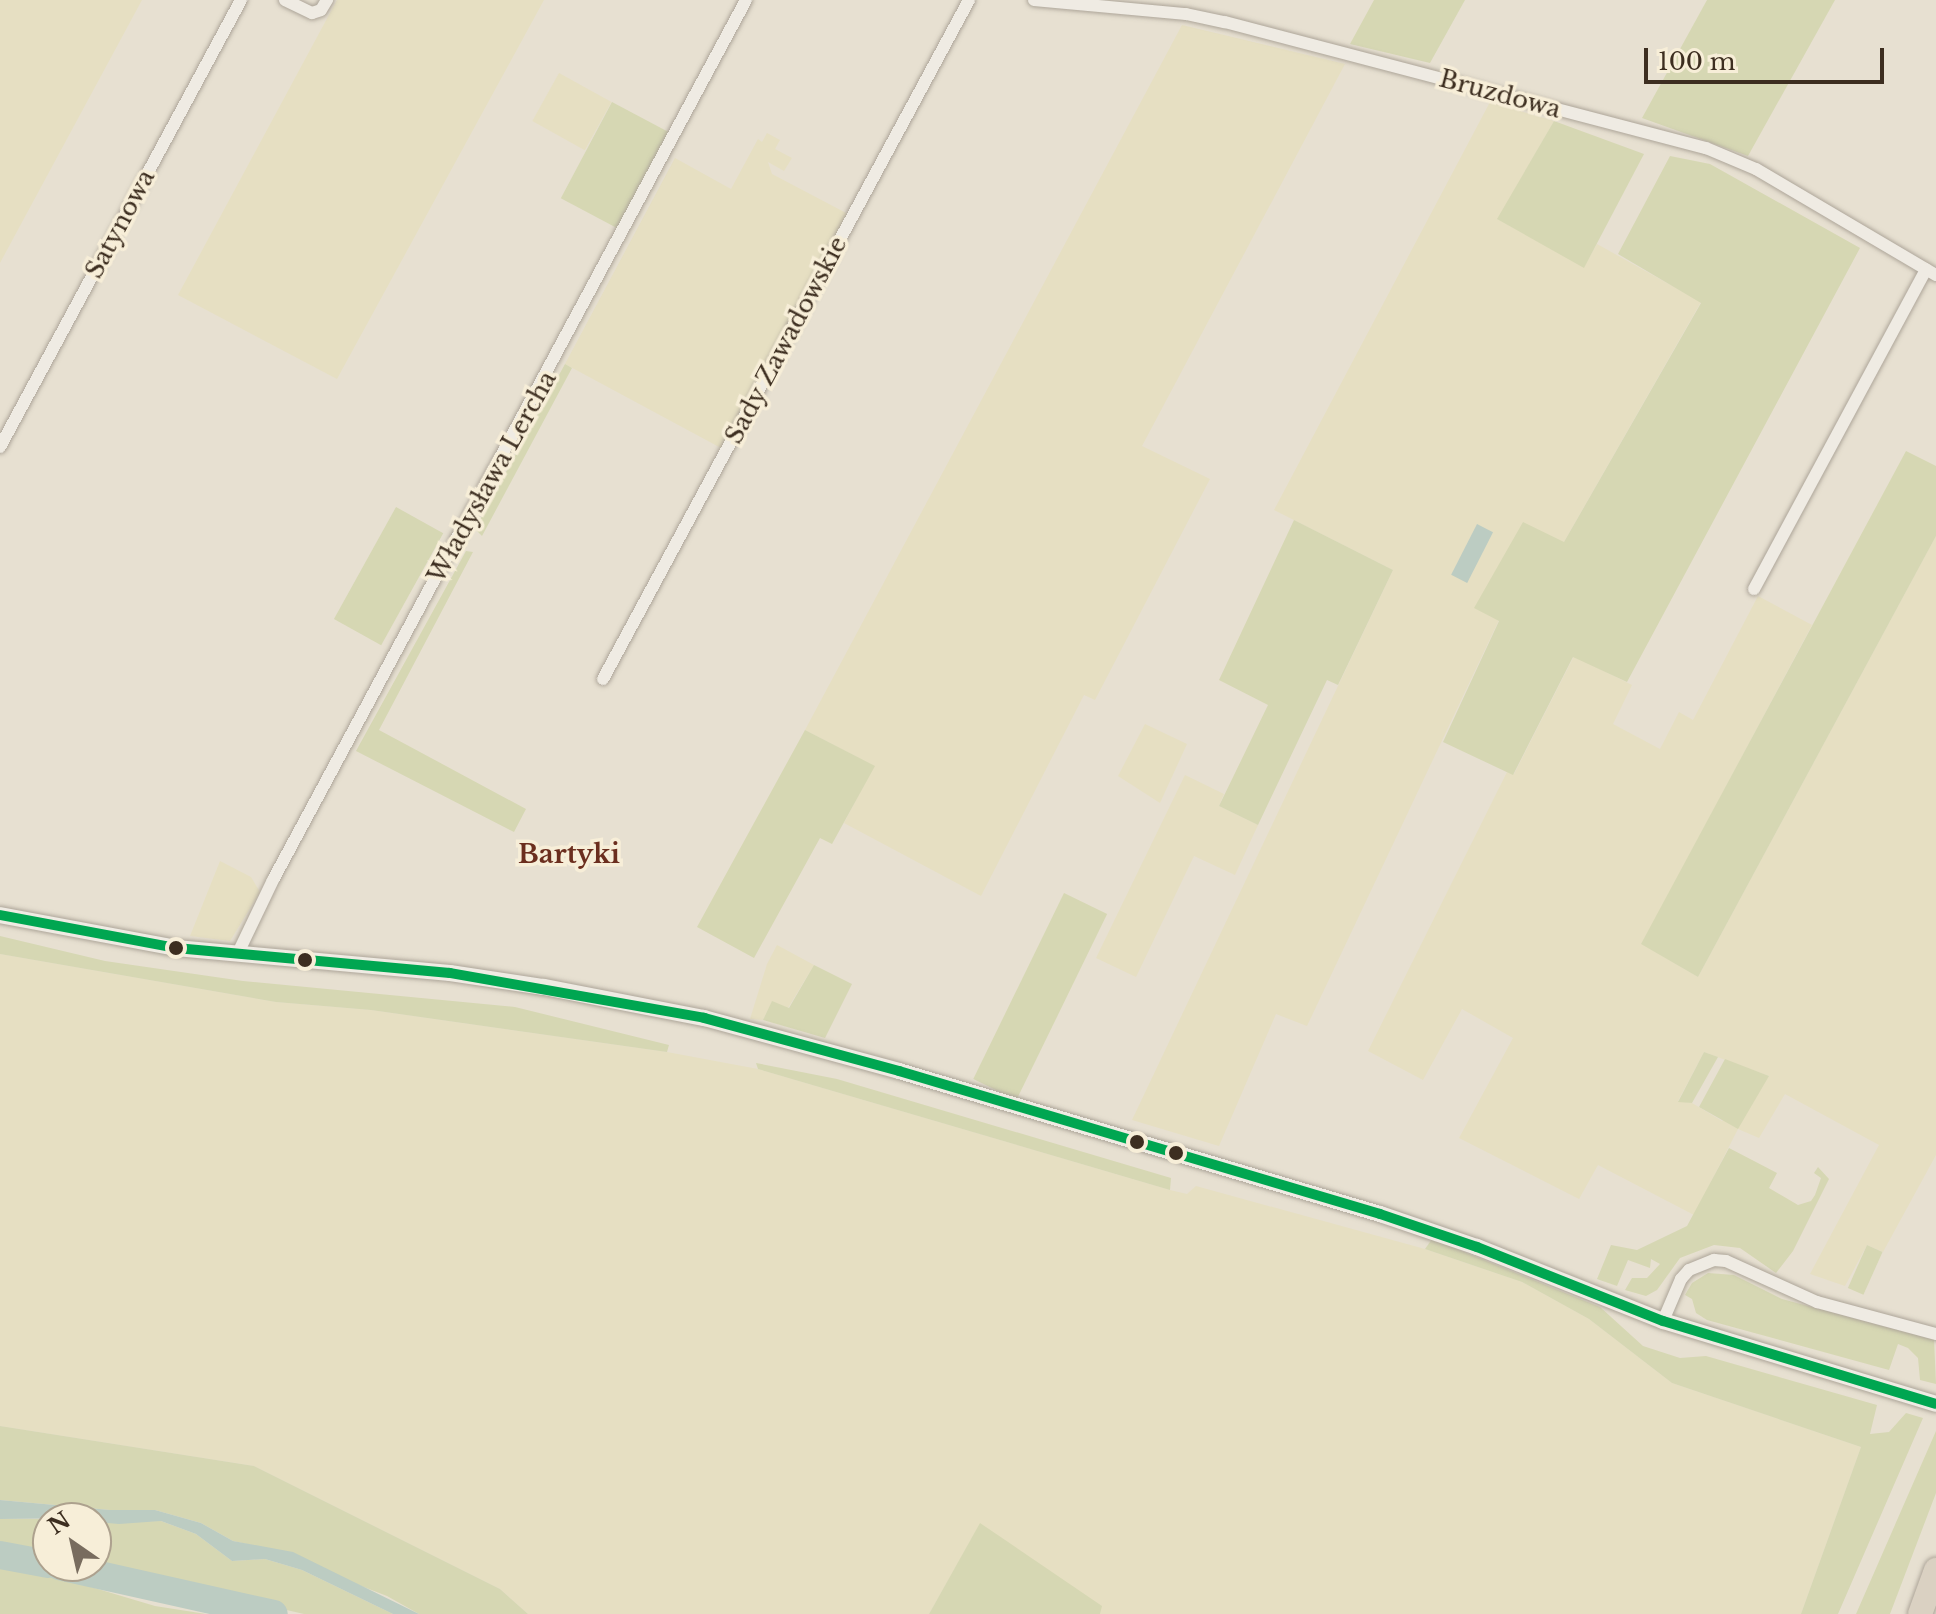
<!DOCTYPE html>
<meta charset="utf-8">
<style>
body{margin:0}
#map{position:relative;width:1936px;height:1614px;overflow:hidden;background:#e7e0d1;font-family:"Libre Baskerville",serif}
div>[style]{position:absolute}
.farmland>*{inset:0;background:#e6dfc2;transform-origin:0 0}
.green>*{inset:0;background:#d6d7b3;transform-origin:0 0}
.water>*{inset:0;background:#bcccc2;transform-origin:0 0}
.river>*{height:28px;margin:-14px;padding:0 14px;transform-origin:14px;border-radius:14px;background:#bcccc2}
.roads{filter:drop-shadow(0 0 2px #ada599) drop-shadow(0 0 2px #ada599)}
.minor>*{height:12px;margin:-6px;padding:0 6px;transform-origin:6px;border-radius:6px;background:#efebe3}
.tertiary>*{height:16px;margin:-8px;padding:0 8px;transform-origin:8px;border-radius:8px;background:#efebe3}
.motorway>*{height:24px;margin:-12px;padding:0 12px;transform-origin:12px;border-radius:12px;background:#dad1c2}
.bus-1>*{height:10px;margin:-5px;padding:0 5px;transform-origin:5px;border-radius:5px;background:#00a651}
.dots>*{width:22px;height:22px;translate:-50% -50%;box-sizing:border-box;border:4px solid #f7eed8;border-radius:50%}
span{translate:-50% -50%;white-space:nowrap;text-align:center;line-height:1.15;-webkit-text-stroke:7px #f7eed8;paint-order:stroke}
.street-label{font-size:24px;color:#3d2e20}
.neighbourhood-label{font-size:26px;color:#6b2e1e;font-weight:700}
.north{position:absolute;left:32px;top:1502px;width:80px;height:80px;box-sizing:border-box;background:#f7eed8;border:2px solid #ada18e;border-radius:50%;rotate:326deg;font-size:22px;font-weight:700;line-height:32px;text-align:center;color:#3d2e20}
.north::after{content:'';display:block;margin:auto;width:28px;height:36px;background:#786c5e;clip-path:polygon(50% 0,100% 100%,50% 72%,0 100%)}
.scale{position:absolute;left:1644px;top:48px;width:240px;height:36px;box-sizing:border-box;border:4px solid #3d2e20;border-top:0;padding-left:10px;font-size:24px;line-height:28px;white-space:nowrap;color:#3d2e20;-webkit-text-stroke:6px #f7eed8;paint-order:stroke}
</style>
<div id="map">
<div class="farmland">
<div style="clip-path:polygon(0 0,142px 0,0 263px)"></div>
<div style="clip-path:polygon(337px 0,544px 0,337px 379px,178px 295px)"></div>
<div style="clip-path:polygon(1182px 25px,1345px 64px,1142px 446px,1210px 479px,1095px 700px,1084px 695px,981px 896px,844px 823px,874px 766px,805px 730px)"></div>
<div style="left:559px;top:73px;width:60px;height:55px;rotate:29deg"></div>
<div style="clip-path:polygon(1490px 102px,1554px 121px,1498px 219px,1584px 267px,1597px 244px,1701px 302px,1564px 542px,1475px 608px,1499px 620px,1307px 1026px,1276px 1014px,1219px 1146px,1132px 1120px,1393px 570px,1274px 510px)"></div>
<div style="clip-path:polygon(767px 133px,780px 140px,775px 149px,792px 158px,784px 171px,768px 162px,772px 174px,848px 214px,721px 448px,565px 364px,675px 158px,731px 189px,758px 139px,762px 142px)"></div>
<div style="clip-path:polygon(evenodd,1936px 536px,1936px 1155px,1883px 1252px,1867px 1245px,1845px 1286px,1810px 1274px,1879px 1145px,1785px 1094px,1759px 1138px,1738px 1129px,1694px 1215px,1598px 1165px,1579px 1199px,1459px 1138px,1513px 1038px,1462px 1009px,1423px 1080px,1368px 1051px,1507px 772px,1514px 774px,1574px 656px,1632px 685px,1613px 724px,1660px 749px,1679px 712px,1693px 720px,1758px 596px,1812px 625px,1642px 944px,1698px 977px,1936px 536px,1704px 1052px,1769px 1076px,1722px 1121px,1692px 1103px,1678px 1101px,1704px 1052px)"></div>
<div style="clip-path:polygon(1145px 724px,1187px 744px,1160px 803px,1118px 776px)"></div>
<div style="clip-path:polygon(1185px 775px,1224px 794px,1219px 806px,1258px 825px,1235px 875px,1194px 856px,1136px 977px,1096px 958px)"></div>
<div style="clip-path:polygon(220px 861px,251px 877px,260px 892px,230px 941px,190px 936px)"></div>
<div style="clip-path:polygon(777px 945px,814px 965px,788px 1008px,772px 1002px,763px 1020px,750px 1019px,767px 964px)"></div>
<div style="clip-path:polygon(0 954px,276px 1002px,371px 1010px,667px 1052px,758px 1069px,1170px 1190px,1187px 1194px,1196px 1186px,1425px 1249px,1522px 1282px,1589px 1319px,1672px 1383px,1861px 1447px,1801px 1614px,1100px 1614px,1101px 1606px,980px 1524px,929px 1614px,528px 1614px,500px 1589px,254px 1466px,0 1426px)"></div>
</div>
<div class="green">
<div style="clip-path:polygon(1374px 0,1465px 0,1430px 63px,1350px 44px)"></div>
<div style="clip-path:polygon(1707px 0,1835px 0,1748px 156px,1642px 118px)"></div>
<div style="left:612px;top:102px;width:64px;height:109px;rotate:28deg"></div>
<div style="clip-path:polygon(1554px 121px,1644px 154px,1584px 268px,1497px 219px)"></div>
<div style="clip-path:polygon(1670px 156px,1710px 164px,1860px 248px,1627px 682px,1573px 657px,1513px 775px,1443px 742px,1499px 621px,1474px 608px,1523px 522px,1564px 542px,1701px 303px,1618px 254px)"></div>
<div style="clip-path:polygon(565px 364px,572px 368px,482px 536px,475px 529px)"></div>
<div style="clip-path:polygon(1906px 451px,1936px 466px,1936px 536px,1698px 977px,1641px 944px)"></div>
<div style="left:396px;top:507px;width:54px;height:128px;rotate:29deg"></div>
<div style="clip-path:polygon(1294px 520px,1393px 570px,1338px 685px,1327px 680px,1258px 825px,1219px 806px,1268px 705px,1219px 680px)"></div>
<div style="clip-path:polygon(466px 551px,473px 552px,379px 730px,526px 809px,514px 832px,356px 751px)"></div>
<div style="clip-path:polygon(805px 730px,875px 766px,832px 844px,820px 838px,754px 958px,697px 927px)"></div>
<div style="left:1064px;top:893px;width:48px;height:207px;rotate:26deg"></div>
<div style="clip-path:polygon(0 936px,105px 961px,243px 981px,515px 1007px,669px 1045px,667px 1052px,371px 1010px,276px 1002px,0 954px)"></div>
<div style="clip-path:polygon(814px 965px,852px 984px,825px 1038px,763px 1020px,772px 1001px,789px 1008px)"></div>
<div style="clip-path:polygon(1704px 1052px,1718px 1057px,1692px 1103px,1678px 1102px)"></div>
<div style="clip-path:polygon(1725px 1059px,1769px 1076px,1738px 1129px,1699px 1107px)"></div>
<div style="clip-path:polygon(756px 1063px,837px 1079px,1171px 1178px,1170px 1190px,758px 1069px)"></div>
<div style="clip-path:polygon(1729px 1148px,1777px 1173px,1769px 1188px,1798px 1205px,1811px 1201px,1815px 1195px,1821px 1178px,1814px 1173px,1818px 1167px,1829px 1179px,1793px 1251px,1776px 1273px,1740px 1248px,1714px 1245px,1680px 1258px,1657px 1290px,1646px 1296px,1625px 1290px,1632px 1278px,1647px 1278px,1660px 1264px,1651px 1259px,1650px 1268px,1628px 1260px,1617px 1286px,1597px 1279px,1611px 1245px,1637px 1250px,1687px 1226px)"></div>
<div style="clip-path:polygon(1432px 1239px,1600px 1307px,1643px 1346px,1680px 1358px,1706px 1356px,1877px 1405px,1870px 1434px,1889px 1432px,1906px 1413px,1923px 1418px,1838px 1614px,1801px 1614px,1861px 1447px,1672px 1383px,1589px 1319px,1522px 1282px,1425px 1249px)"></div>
<div style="left:1867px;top:1245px;width:17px;height:47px;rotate:24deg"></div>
<div style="clip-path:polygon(1708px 1273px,1734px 1275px,1782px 1299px,1934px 1340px,1936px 1384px,1920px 1380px,1918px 1358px,1908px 1348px,1898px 1344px,1889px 1370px,1707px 1320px,1696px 1313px,1692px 1299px,1685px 1295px,1692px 1283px)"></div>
<div style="clip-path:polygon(0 1426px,254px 1466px,500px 1589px,528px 1614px,419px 1614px,387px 1596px,260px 1547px,233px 1541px,201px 1523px,155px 1510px,110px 1510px,0 1500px)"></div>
<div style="clip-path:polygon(1936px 1431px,1936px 1493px,1890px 1614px,1856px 1614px)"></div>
<div style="clip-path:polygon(0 1519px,48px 1519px,48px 1555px,0 1548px)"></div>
<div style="clip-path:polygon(161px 1521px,196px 1534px,232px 1561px,265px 1559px,302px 1570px,393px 1614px,304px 1614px,95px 1566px,96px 1522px)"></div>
<div style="clip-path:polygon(980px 1523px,1102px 1606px,1100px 1614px,929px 1614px)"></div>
<div style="clip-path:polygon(0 1568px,14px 1568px,71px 1581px,155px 1606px,206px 1614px,0 1614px)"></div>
</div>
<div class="water">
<div style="left:1477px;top:524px;width:18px;height:57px;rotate:27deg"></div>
<div style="clip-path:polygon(0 1500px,110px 1510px,155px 1510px,201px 1523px,233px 1541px,293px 1552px,419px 1614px,393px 1614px,302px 1570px,265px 1559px,232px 1561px,196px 1534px,161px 1521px,119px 1524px,96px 1522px,96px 1518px,0 1519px)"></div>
</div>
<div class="river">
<div style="left:0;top:1555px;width:49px;rotate:10.6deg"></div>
<div style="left:59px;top:1566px;width:220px;rotate:12.6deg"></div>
</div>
<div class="roads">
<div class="minor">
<div style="left:285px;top:0;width:30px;rotate:26deg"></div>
<div style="left:312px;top:13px;width:9px;rotate:-18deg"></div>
<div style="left:321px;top:10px;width:12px;rotate:-59deg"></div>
<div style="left:1034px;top:0;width:153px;rotate:5.3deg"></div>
<div style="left:1186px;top:14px;width:40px;rotate:12deg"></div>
<div style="left:1225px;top:22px;width:497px;rotate:14.7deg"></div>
<div style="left:1706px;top:148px;width:54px;rotate:22.8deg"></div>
<div style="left:1756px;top:169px;width:209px;rotate:30.5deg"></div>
<div style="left:0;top:447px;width:508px;rotate:-61.67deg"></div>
<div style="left:1754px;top:589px;width:363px;rotate:-61.7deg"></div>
<div style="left:603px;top:679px;width:771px;rotate:-61.67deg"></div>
<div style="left:238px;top:953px;width:81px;rotate:-64.4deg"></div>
<div style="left:273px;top:880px;width:999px;rotate:-61.74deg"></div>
<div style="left:1663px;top:1321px;width:46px;rotate:-66.8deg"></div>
<div style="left:1681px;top:1279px;width:12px;rotate:-48deg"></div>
<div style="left:1689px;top:1270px;width:27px;rotate:-22deg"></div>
<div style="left:1714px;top:1260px;width:12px;rotate:5deg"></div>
<div style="left:1726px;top:1261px;width:100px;rotate:24.3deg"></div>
<div style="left:1817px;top:1302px;width:123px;rotate:15.1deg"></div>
</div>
<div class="tertiary">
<div style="left:0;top:915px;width:179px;rotate:10.6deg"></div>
<div style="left:176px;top:948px;width:275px;rotate:5.2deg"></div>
<div style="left:450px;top:973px;width:95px;rotate:8.5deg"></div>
<div style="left:544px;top:987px;width:163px;rotate:11deg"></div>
<div style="left:704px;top:1018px;width:202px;rotate:15.2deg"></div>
<div style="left:899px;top:1071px;width:502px;rotate:16.56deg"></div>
<div style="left:1380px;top:1214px;width:102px;rotate:18.8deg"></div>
<div style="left:1477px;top:1247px;width:200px;rotate:21.7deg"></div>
<div style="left:1663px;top:1321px;width:285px;rotate:16.9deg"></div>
</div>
<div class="motorway">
<div style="left:1920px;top:1614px;width:47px;rotate:-70deg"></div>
</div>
</div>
<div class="bus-1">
<div style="left:0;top:915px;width:179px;rotate:10.6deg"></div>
<div style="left:176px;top:948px;width:275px;rotate:5.2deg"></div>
<div style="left:450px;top:973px;width:258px;rotate:10deg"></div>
<div style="left:704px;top:1018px;width:202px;rotate:15.2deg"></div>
<div style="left:899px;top:1071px;width:502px;rotate:16.56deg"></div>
<div style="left:1380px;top:1214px;width:102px;rotate:18.8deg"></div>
<div style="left:1477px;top:1247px;width:200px;rotate:21.7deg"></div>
<div style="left:1663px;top:1321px;width:285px;rotate:16.9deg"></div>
</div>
<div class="dots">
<div style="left:176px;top:948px;background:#3d2e20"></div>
<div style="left:305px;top:960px;background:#3d2e20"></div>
<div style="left:1137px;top:1142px;background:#3d2e20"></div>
<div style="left:1176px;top:1153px;background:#3d2e20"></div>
</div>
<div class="street-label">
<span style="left:1500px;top:94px;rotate:15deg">Bruzdowa</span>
<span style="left:120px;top:224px;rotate:-62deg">Satynowa</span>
<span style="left:786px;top:340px;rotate:-62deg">Sady Zawadowskie</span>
<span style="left:492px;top:477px;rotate:-61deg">Władysława Lercha</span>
</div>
<div class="neighbourhood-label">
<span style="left:569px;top:855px">Bartyki</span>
</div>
<div class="north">N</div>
<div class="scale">100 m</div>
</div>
